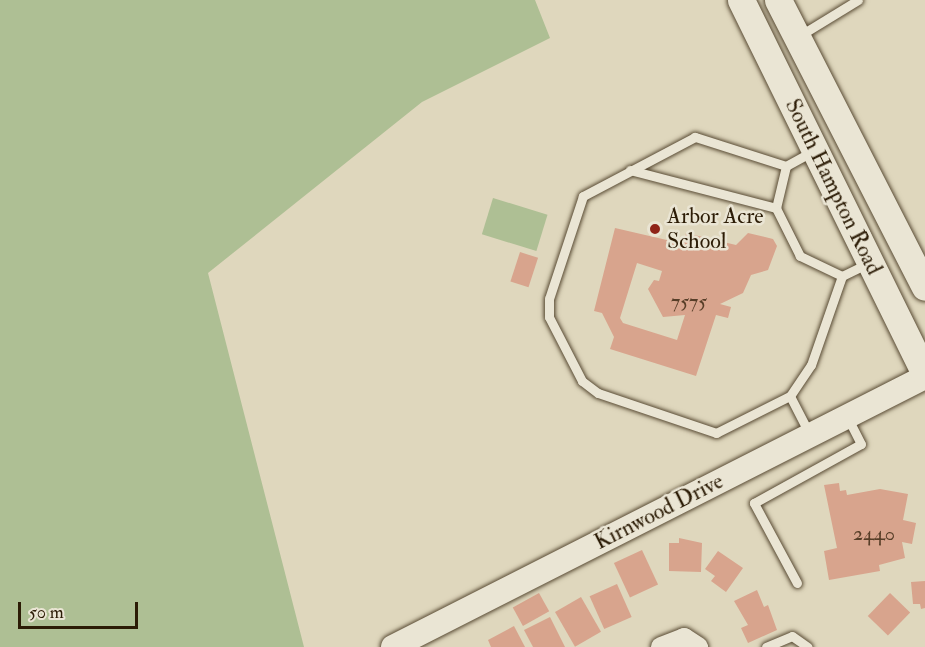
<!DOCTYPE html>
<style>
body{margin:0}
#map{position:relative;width:925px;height:647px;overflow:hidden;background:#dfd7bd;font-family:"IM FELL Double Pica",serif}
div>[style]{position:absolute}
.green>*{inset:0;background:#aebf94;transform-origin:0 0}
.building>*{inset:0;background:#d8a48d;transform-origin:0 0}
.roads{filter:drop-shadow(0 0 2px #594b34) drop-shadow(0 0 2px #594b34)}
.service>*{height:9px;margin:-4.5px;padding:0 4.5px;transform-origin:4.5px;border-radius:4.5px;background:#eae5d4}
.minor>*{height:20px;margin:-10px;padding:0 10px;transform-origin:10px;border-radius:10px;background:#eae5d4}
.tertiary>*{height:24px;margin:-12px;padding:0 12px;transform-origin:12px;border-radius:12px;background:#eae5d4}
.secondary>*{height:27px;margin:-13.5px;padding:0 13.5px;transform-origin:13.5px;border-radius:13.5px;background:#eae5d4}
.dots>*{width:16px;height:16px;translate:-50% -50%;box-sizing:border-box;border:3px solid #eae5d4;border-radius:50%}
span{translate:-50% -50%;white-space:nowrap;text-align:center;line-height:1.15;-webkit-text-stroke:5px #eae5d4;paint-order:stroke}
.number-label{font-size:20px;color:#573e28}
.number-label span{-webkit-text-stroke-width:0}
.street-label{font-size:22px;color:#2c1c06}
.poi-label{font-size:22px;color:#2c1c06}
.left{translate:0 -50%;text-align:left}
.scale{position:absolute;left:18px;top:602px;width:120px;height:27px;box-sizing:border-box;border:3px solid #2c1c06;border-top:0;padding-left:8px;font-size:18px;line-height:21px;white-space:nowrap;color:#2c1c06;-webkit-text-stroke:4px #eae5d4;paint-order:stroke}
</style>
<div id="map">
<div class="green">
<div style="clip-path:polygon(0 0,535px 0,550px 38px,422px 102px,208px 273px,304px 647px,0 647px)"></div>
<div style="left:493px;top:198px;width:57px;height:38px;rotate:17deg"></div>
</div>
<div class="building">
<div style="clip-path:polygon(evenodd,615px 228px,684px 244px,686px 233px,736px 245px,748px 233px,773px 239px,777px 246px,768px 270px,751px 275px,743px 293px,720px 304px,731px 307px,728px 318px,716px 315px,696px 376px,610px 349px,614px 337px,602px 313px,594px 311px,615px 228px,637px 263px,662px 271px,659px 281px,654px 280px,648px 289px,663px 317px,685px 315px,677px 340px,623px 323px,620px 318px,637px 263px)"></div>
<div style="left:520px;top:252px;width:19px;height:31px;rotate:18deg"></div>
<div style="clip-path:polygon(839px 483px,840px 491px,846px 490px,847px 495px,880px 489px,908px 494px,903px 520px,916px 523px,912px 544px,902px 542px,905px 558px,879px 565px,880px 571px,829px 580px,824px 551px,837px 548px,824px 485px)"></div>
<div style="clip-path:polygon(679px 538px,702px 543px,701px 572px,669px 571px,669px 543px,679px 543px)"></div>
<div style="left:642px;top:550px;width:38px;height:31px;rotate:65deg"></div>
<div style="clip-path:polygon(718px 551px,743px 568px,726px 592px,711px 581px,715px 576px,705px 569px)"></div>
<div style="clip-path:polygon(925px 581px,925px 608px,921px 609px,920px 604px,913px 604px,911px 582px)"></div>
<div style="left:617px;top:584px;width:36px;height:30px;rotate:66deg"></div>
<div style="clip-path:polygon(757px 590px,764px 607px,768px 605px,777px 630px,748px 643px,741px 628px,748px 625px,734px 601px)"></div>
<div style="left:539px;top:593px;width:21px;height:30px;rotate:61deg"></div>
<div style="left:890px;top:593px;width:28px;height:32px;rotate:44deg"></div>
<div style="left:581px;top:597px;width:40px;height:30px;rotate:60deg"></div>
<div style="clip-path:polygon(550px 617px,565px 647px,533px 647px,524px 630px)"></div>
<div style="clip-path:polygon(514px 626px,525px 647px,491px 647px,488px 640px)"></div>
</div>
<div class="roads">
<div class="service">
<div style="left:799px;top:36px;width:69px;rotate:-31.4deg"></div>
<div style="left:786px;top:166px;width:96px;rotate:-162.3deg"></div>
<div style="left:695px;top:137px;width:127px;rotate:152.2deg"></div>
<div style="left:583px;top:196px;width:108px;rotate:108.3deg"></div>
<div style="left:549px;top:299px;width:18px;rotate:90deg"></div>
<div style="left:549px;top:317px;width:72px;rotate:62.7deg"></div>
<div style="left:582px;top:381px;width:20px;rotate:37deg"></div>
<div style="left:598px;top:393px;width:125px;rotate:18.7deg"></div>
<div style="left:716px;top:433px;width:83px;rotate:-26.6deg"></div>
<div style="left:790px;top:396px;width:37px;rotate:-56deg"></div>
<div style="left:811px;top:365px;width:94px;rotate:-70.8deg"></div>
<div style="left:842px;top:276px;width:47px;rotate:-154.5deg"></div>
<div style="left:800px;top:256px;width:54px;rotate:-116.6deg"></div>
<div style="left:776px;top:208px;width:43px;rotate:-76.6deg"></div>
<div style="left:786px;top:166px;width:29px;rotate:-29deg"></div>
<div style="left:630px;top:170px;width:151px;rotate:14.6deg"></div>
<div style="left:842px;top:276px;width:28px;rotate:-26deg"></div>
<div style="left:790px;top:396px;width:42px;rotate:62.8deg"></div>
<div style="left:797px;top:583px;width:91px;rotate:-118.3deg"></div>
<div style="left:754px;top:503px;width:122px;rotate:-28.9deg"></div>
<div style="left:861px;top:444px;width:28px;rotate:-117deg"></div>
<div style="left:766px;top:647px;width:28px;rotate:-23deg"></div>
<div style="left:792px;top:636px;width:19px;rotate:35deg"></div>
</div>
<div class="minor">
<div style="left:661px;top:647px;width:25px;rotate:-21deg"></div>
<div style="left:684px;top:638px;width:17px;rotate:33deg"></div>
</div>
<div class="tertiary">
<div style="left:393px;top:647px;width:597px;rotate:-26.91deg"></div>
</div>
<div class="secondary">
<div style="left:741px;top:0;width:417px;rotate:63.8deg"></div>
<div style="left:778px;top:0;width:322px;rotate:62.9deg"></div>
</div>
</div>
<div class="dots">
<div style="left:655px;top:229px;background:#8f2418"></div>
</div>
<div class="number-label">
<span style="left:689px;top:301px">7575</span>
<span style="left:874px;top:533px">2440</span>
</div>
<div class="street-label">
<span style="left:833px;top:187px;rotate:64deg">South Hampton Road</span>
<span style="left:659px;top:512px;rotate:-27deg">Kirnwood Drive</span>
</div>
<div class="poi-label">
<span class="left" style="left:667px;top:229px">Arbor Acre<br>School</span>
</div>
<div class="scale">50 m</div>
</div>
